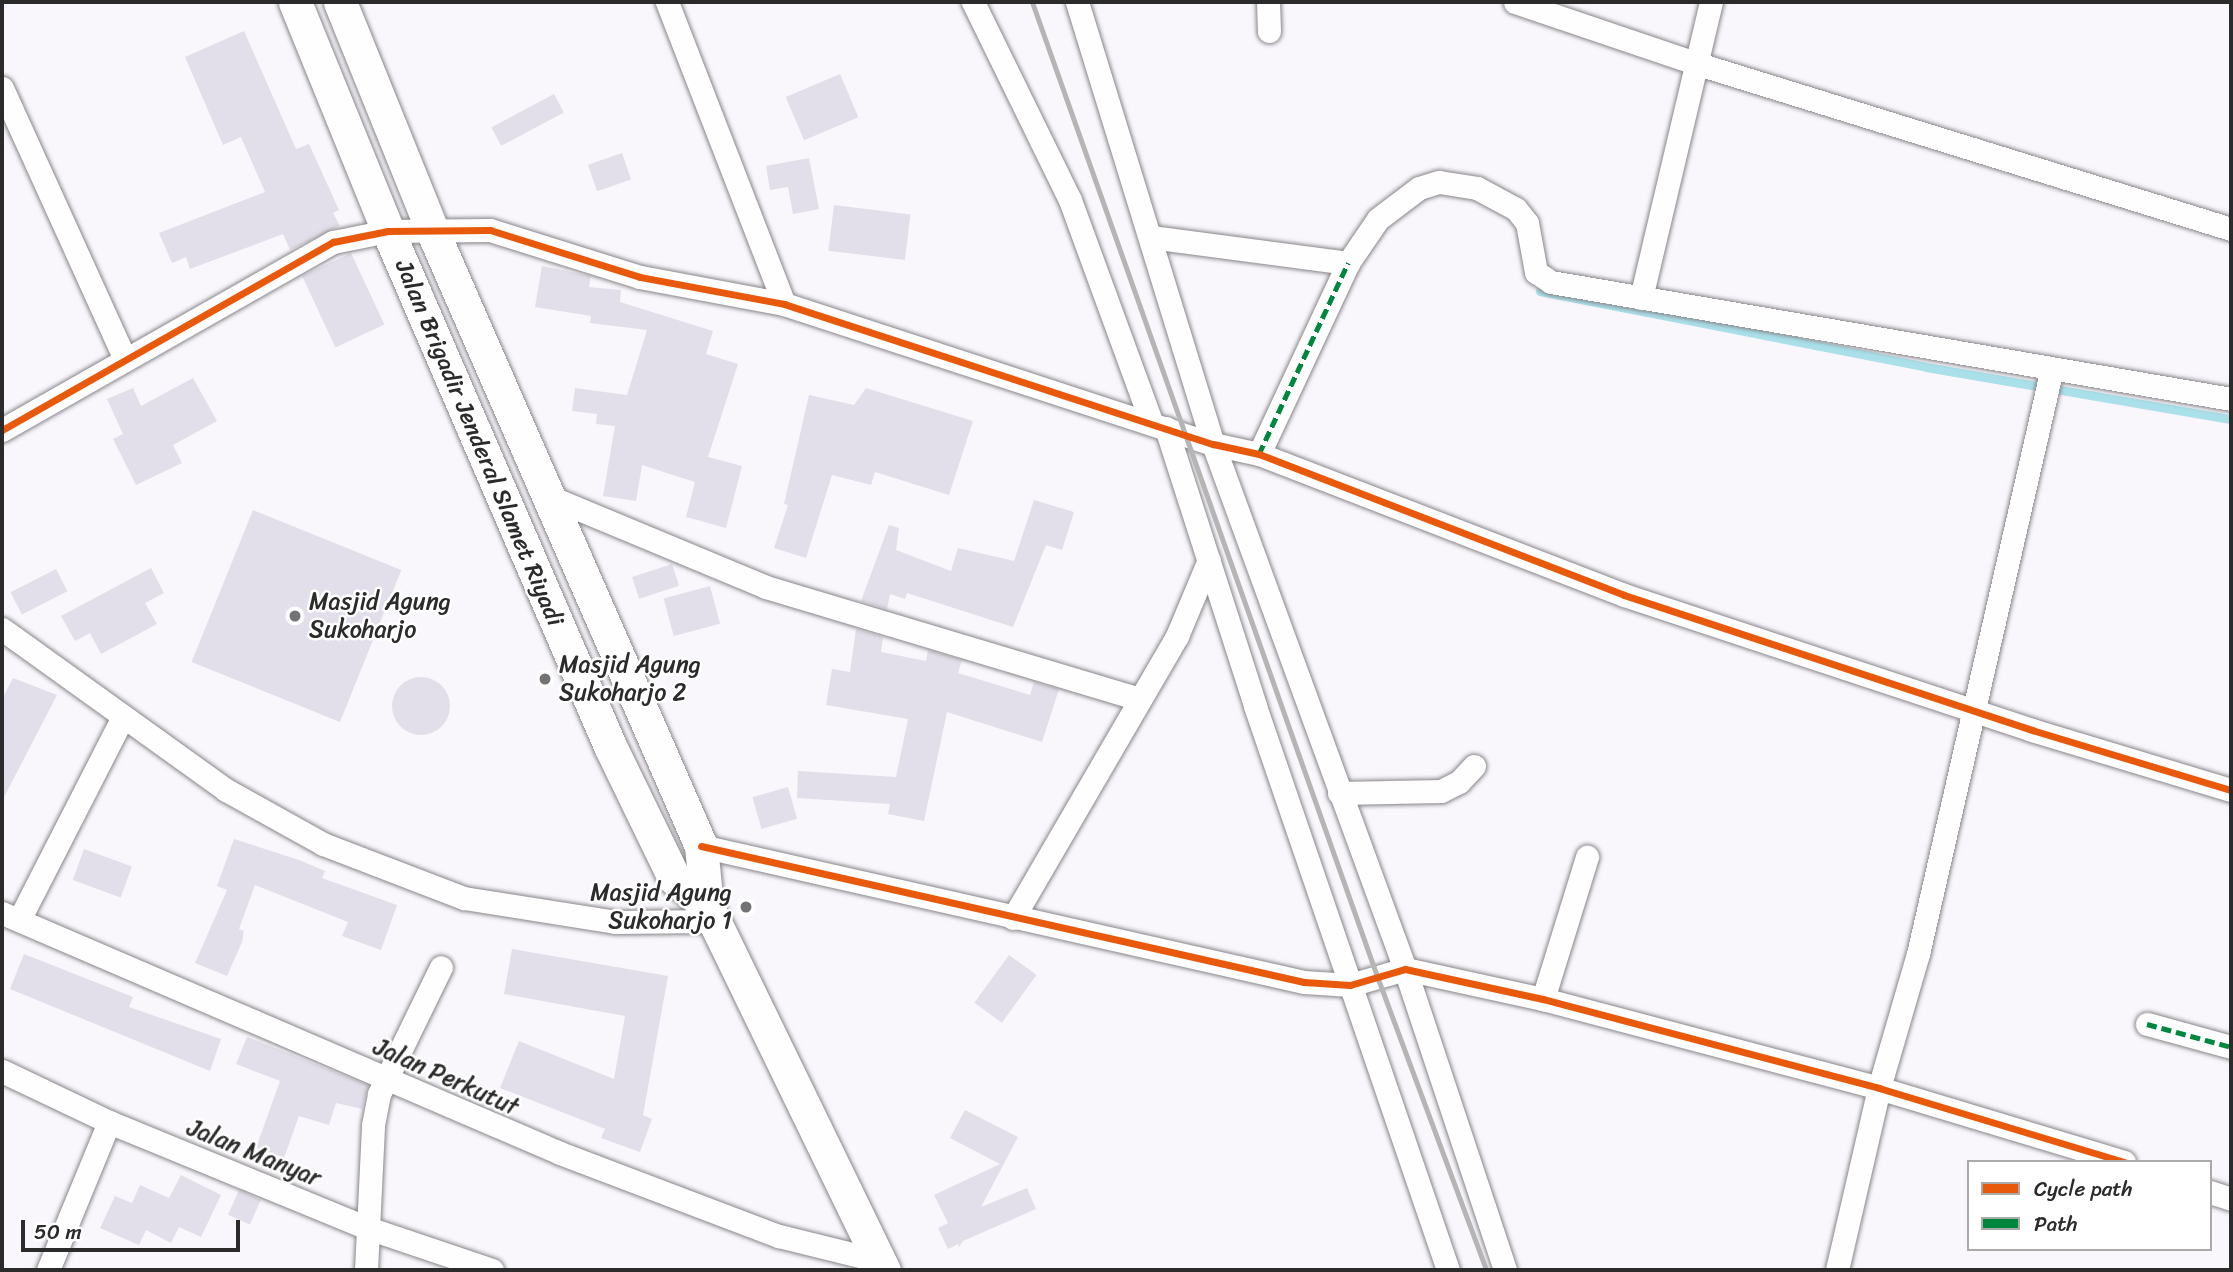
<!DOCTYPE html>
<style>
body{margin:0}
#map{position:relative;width:2233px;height:1272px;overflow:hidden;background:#f9f6fc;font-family:Sriracha,sans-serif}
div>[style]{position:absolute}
.stream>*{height:9px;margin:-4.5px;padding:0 4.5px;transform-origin:4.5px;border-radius:4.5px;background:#a9e0ea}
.building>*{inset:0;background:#e3dfea;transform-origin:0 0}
.round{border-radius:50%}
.roads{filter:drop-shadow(0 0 2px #888689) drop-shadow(0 0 2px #888689)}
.minor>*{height:23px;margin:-11.5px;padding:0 11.5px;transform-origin:11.5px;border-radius:11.5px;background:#fefeff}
.secondary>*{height:33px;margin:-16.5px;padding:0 16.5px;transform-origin:16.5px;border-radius:16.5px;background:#fefeff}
.rail>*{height:5px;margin:-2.5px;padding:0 2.5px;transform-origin:2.5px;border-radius:2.5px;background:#b6b5b6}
.quiet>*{height:5px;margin-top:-2.5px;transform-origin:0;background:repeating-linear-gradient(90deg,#00873e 0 10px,transparent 0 15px)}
.cycleway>*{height:7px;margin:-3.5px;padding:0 3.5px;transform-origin:3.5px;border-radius:3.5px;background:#e8590c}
.dots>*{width:19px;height:19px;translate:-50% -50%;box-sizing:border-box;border:4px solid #fff;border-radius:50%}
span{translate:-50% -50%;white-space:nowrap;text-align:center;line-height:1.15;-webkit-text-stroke:5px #fff;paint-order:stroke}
.street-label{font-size:24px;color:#2b2b2b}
.poi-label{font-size:24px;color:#2b2b2b}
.left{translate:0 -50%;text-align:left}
.right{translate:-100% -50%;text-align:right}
.frame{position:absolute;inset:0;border:4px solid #2b2b2b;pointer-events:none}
.legend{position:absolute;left:1967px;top:1160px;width:245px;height:91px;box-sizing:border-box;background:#fff;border:2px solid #aaa;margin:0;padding:9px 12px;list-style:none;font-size:21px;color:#2b2b2b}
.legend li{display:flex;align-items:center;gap:14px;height:35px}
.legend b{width:35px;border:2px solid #aaa}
.scale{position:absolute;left:21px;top:1220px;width:219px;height:32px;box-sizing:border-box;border:4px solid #2b2b2b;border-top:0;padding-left:9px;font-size:21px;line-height:24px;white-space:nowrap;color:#2b2b2b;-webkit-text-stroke:5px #fff;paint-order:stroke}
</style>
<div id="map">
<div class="stream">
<div style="left:1540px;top:291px;width:393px;rotate:11.1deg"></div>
<div style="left:1926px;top:367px;width:309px;rotate:9.7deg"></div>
</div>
<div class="building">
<div style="clip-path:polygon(244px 31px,296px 149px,309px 144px,339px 210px,333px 213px,340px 226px,290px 250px,283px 234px,190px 269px,186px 257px,172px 263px,159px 233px,265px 192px,241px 137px,223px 145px,185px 57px)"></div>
<div style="left:840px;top:74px;width:47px;height:59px;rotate:67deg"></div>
<div style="left:554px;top:94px;width:21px;height:71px;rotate:62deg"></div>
<div style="left:622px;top:153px;width:28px;height:36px;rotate:71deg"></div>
<div style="clip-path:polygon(809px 158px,819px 209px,793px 214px,788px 187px,770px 190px,766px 166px)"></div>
<div style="left:834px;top:205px;width:77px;height:46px;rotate:7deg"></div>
<div style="left:351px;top:253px;width:79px;height:54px;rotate:65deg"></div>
<div style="clip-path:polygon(542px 266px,591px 276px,589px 287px,621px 290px,620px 302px,713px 331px,706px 354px,738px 364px,708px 457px,742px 466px,726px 528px,686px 517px,695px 482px,642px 465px,636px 501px,603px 496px,615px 426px,596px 424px,597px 414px,572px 411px,575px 388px,627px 395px,647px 330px,590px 323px,591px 316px,535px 307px)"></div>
<div style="clip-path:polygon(193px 378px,217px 421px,173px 445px,182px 463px,136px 485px,113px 439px,123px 434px,107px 399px,133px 388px,141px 406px)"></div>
<div style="clip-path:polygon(866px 388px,973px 421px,949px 495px,875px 472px,871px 485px,832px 475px,806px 558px,774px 548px,788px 505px,784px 504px,809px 395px,854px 405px)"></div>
<div style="clip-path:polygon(1034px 500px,1074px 512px,1062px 550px,1046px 545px,1013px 627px,907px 593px,905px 599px,890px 594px,887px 609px,861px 601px,889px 525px,899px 528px,896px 550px,951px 571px,958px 548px,1014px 561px)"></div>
<div style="left:253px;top:510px;width:160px;height:164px;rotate:22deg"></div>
<div style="left:672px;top:564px;width:23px;height:42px;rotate:72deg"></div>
<div style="clip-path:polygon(151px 568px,164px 593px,145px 603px,157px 624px,101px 654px,90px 633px,75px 641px,61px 616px)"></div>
<div style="left:56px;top:569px;width:25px;height:51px;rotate:63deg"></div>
<div style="left:710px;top:586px;width:39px;height:48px;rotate:75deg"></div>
<div style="clip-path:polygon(856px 629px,883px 637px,881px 652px,926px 661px,928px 650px,962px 660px,958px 673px,1030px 695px,1034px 682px,1059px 689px,1042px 742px,947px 712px,924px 821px,888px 814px,890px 804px,797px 798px,798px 771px,896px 777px,908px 719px,826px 705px,832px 669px,850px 672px)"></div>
<div class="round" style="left:392px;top:677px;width:58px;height:58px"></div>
<div style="clip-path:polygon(13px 678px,57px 695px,2px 801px,2px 699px)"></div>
<div style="left:788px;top:787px;width:33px;height:37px;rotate:74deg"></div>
<div style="clip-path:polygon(234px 839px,299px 860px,325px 871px,322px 878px,397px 905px,381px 950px,342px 936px,348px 922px,255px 885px,239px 929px,244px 931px,242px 942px,227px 976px,195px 963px,227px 890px,217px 886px)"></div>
<div style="left:84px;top:849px;width:51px;height:33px;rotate:20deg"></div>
<div style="clip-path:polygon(512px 949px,668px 976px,643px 1115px,652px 1119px,640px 1152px,601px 1138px,605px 1129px,500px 1088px,519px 1041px,614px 1079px,625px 1016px,504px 994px)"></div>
<div style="clip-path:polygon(24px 954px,133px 997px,129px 1007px,221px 1039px,210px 1071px,10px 989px)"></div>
<div style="left:1009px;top:955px;width:34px;height:59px;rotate:36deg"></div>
<div style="clip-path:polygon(247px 1037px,368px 1085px,362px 1109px,336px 1103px,329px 1125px,299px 1116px,284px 1158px,256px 1148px,280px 1081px,236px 1064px)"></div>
<div style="clip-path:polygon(965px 1110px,1018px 1137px,981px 1207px,1027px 1188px,1036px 1209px,963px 1241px,959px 1247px,958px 1244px,948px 1249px,938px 1228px,948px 1223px,934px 1195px,1000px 1164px,950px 1138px)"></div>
<div style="clip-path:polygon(181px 1175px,221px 1195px,201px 1237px,179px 1227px,171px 1243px,146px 1230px,139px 1245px,100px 1228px,115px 1196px,132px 1203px,140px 1185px,169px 1198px)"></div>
<div style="left:239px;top:1190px;width:24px;height:27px;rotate:24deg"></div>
</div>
<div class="roads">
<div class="minor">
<div style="left:667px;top:2px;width:324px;rotate:68.8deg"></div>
<div style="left:973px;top:2px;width:220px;rotate:63.9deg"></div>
<div style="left:1070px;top:200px;width:233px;rotate:69.9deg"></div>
<div style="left:1077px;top:2px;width:462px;rotate:72.9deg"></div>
<div style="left:1213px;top:444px;width:559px;rotate:69.91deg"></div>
<div style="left:1405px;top:969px;width:317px;rotate:71.6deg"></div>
<div style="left:1268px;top:2px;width:29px;rotate:88deg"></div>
<div style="left:1515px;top:2px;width:190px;rotate:18.7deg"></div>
<div style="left:1695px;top:63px;width:561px;rotate:17.21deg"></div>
<div style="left:2px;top:88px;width:298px;rotate:65.6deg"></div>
<div style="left:1151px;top:237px;width:199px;rotate:7.5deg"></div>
<div style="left:1641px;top:298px;width:304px;rotate:-76.7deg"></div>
<div style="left:1166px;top:428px;width:292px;rotate:72.2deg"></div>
<div style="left:1255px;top:706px;width:596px;rotate:71.11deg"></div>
<div style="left:2px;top:430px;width:381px;rotate:-29.6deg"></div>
<div style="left:333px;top:242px;width:56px;rotate:-11.3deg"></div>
<div style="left:388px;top:231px;width:102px;rotate:-0.6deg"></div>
<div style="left:490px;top:230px;width:157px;rotate:17.4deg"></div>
<div style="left:640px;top:277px;width:147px;rotate:10.6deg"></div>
<div style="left:784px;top:304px;width:451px;rotate:18.1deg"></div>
<div style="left:1213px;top:444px;width:47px;rotate:12.3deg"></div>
<div style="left:1259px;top:454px;width:391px;rotate:21.1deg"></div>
<div style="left:1624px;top:595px;width:430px;rotate:18.3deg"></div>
<div style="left:2032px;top:730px;width:208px;rotate:16.8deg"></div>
<div style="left:1259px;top:454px;width:211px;rotate:-65deg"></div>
<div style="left:1348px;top:263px;width:53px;rotate:-55.7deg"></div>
<div style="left:1378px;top:219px;width:51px;rotate:-37.1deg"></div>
<div style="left:1419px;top:188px;width:21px;rotate:-17deg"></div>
<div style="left:1439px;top:182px;width:38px;rotate:9deg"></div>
<div style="left:1477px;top:188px;width:44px;rotate:28.3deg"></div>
<div style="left:1516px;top:209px;width:18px;rotate:52deg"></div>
<div style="left:1527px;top:223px;width:50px;rotate:79.6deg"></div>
<div style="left:1536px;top:272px;width:18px;rotate:34deg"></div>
<div style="left:1551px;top:282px;width:690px;rotate:9.76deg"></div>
<div style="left:550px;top:497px;width:234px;rotate:22.6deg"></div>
<div style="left:766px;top:587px;width:390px;rotate:16.7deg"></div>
<div style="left:2px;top:629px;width:276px;rotate:35.7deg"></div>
<div style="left:226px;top:790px;width:111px;rotate:29.1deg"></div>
<div style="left:323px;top:844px;width:151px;rotate:21deg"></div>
<div style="left:464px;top:898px;width:153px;rotate:9deg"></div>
<div style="left:615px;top:922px;width:98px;rotate:-0.6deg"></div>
<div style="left:1339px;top:793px;width:102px;rotate:-1.1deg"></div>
<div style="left:1441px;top:791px;width:20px;rotate:-27deg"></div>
<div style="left:1459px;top:782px;width:22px;rotate:-47deg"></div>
<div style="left:701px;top:846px;width:618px;rotate:12.71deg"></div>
<div style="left:1304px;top:982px;width:46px;rotate:3.7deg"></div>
<div style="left:1350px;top:985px;width:57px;rotate:-16.2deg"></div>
<div style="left:1405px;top:969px;width:141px;rotate:12.3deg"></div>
<div style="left:1543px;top:999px;width:348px;rotate:14.8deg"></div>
<div style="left:1879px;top:1088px;width:256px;rotate:16.8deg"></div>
<div style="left:2px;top:913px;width:607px;rotate:23.27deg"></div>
<div style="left:560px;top:1153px;width:234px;rotate:20.8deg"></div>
<div style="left:779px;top:1236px;width:104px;rotate:13.9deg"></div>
<div style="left:1013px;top:918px;width:326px;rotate:-59.8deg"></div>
<div style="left:1177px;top:636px;width:82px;rotate:-67.2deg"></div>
<div style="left:19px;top:920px;width:228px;rotate:-62.9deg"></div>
<div style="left:1543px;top:999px;width:149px;rotate:-72.8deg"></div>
<div style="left:2147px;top:1024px;width:87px;rotate:15.3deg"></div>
<div style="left:2px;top:1071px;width:119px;rotate:25.5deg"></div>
<div style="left:109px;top:1122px;width:277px;rotate:22.3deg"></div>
<div style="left:365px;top:1227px;width:134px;rotate:18.7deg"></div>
<div style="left:2210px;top:1192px;width:22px;rotate:18deg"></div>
<div style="left:48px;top:1270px;width:160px;rotate:-67.6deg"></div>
<div style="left:366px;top:1270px;width:145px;rotate:-87.2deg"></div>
<div style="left:373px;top:1125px;width:32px;rotate:-79deg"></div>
<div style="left:379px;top:1094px;width:141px;rotate:-64deg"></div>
<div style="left:1837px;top:1270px;width:187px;rotate:-77deg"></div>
<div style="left:1879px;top:1088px;width:140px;rotate:-73.8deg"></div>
<div style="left:1918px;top:954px;width:601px;rotate:-77.12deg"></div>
</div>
<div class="secondary">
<div style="left:295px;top:2px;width:247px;rotate:67.9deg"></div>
<div style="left:388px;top:231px;width:561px;rotate:66.68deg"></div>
<div style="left:610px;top:746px;width:147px;rotate:64.1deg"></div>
<div style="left:674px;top:878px;width:43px;rotate:40.3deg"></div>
<div style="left:340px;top:2px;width:246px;rotate:68deg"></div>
<div style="left:432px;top:230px;width:672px;rotate:66.41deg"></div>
<div style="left:701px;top:846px;width:60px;rotate:84.3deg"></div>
<div style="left:707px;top:906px;width:405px;rotate:64.1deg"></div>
</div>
</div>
<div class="rail">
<div style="left:1032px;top:2px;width:1036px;rotate:70.5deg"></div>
<div style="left:1378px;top:979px;width:310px;rotate:69.6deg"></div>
</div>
<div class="quiet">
<div style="left:1259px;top:454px;width:211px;rotate:-65deg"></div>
<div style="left:2147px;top:1024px;width:87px;rotate:15.3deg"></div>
</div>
<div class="cycleway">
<div style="left:2px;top:430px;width:381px;rotate:-29.6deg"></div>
<div style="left:333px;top:242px;width:56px;rotate:-11.3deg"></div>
<div style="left:388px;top:231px;width:102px;rotate:-0.6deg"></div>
<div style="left:490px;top:230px;width:157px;rotate:17.4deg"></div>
<div style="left:640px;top:277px;width:147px;rotate:10.6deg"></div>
<div style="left:784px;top:304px;width:451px;rotate:18.1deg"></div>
<div style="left:1213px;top:444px;width:47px;rotate:12.3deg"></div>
<div style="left:1259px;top:454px;width:391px;rotate:21.1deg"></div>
<div style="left:1624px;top:595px;width:430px;rotate:18.3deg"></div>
<div style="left:2032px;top:730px;width:208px;rotate:16.8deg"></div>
<div style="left:701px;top:846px;width:618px;rotate:12.71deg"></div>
<div style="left:1304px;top:982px;width:46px;rotate:3.7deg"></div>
<div style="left:1350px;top:985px;width:57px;rotate:-16.2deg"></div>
<div style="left:1405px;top:969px;width:141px;rotate:12.3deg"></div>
<div style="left:1543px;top:999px;width:348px;rotate:14.8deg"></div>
<div style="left:1879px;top:1088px;width:256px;rotate:16.8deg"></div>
</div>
<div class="dots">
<div style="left:295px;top:616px;background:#737274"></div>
<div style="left:545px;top:679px;background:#737274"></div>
<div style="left:746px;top:907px;background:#737274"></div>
</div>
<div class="street-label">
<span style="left:479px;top:443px;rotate:67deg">Jalan Brigadir Jenderal Slamet Riyadi</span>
<span style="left:446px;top:1077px;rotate:24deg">Jalan Perkutut</span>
<span style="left:254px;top:1153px;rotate:22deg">Jalan Manyar</span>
</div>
<div class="poi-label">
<span class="left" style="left:309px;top:616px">Masjid Agung<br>Sukoharjo</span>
<span class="left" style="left:559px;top:679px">Masjid Agung<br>Sukoharjo 2</span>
<span class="right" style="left:732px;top:907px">Masjid Agung<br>Sukoharjo 1</span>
</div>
<div class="frame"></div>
<ul class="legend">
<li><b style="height:9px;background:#e8590c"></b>Cycle path</li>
<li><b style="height:9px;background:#00873e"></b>Path</li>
</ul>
<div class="scale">50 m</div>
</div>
